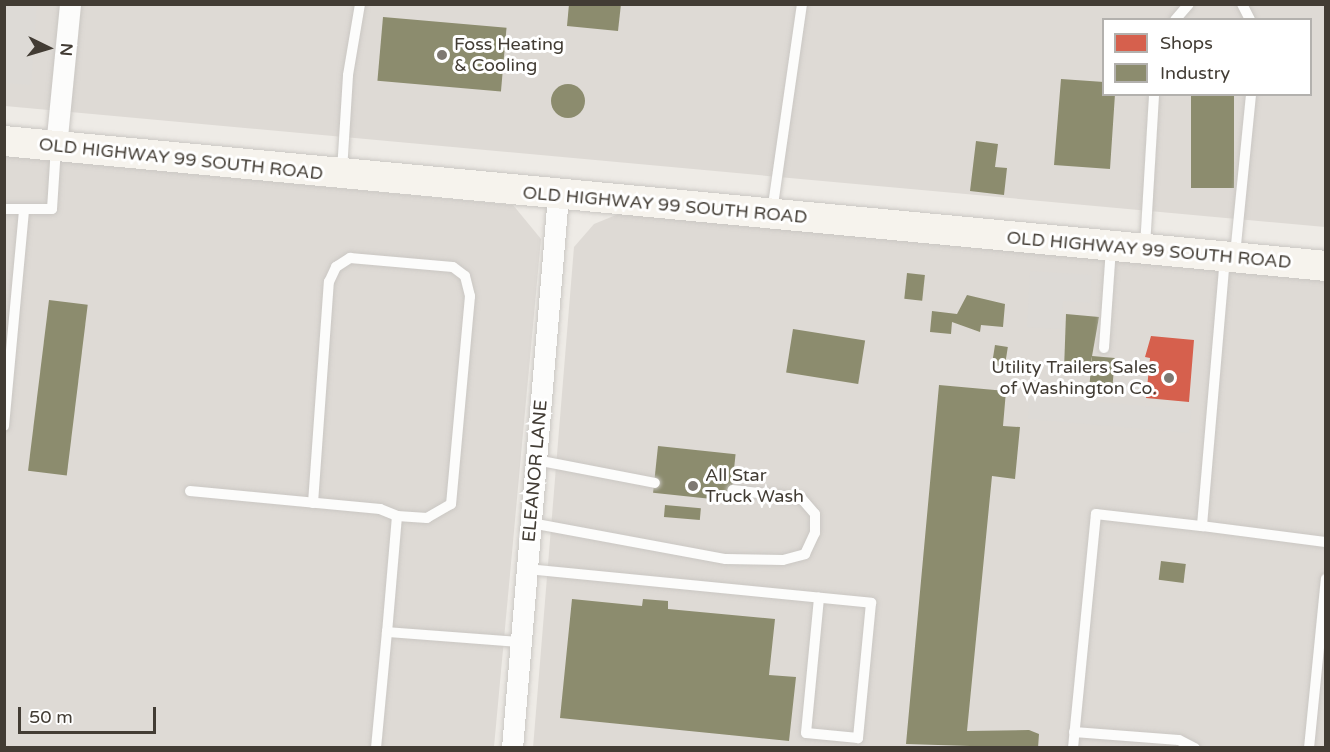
<!DOCTYPE html>
<style>
body{margin:0}
#map{position:relative;width:1330px;height:752px;overflow:hidden;background:#eeebe6;font-family:"Varela Round",sans-serif}
div>[style]{position:absolute}
.industrial>*{inset:0;background:#dedad5}
.parking>*{inset:0;background:#dddad6;transform-origin:0 0}
.shops>*{inset:0;background:#d6604d}
.industry>*{inset:0;background:#8c8c6e;transform-origin:0 0}
.round{border-radius:50%}
.roads{filter:drop-shadow(0 0 2px #cac7c3) drop-shadow(0 0 2px #cac7c3)}
.lane>*{height:10px;margin:-5px;padding:0 5px;transform-origin:5px;border-radius:5px;background:#fcfcfb}
.street>*{height:21px;margin:-10.5px;padding:0 10.5px;transform-origin:10.5px;border-radius:10.5px;background:#fcfcfb}
.secondary>*{height:30px;margin:-15px;padding:0 15px;transform-origin:15px;border-radius:15px;background:#f6f3ed}
.dots>*{width:16px;height:16px;translate:-50% -50%;box-sizing:border-box;border:3px solid #fff;border-radius:50%}
span{translate:-50% -50%;white-space:nowrap;text-align:center;line-height:1.15;-webkit-text-stroke:6px #fff;paint-order:stroke}
.poi-label{font-size:18px;color:#423c34}
.left{translate:0 -50%;text-align:left}
.right{translate:-100% -50%;text-align:right}
.street-label{font-size:18px;color:#423c34}
.frame{position:absolute;inset:0;border:6px solid #423c34;pointer-events:none}
.legend{position:absolute;left:1102px;top:18px;width:210px;height:78px;box-sizing:border-box;background:#fff;border:2px solid #b3b1ae;margin:0;padding:8px 10px;list-style:none;font-size:18px;color:#423c34}
.legend li{display:flex;align-items:center;gap:12px;height:30px}
.legend b{width:30px;border:2px solid #b3b1ae}
.north{position:absolute;left:18px;top:18px;width:60px;height:60px;-webkit-text-stroke:4px #fff;paint-order:stroke;rotate:95deg;font-size:16px;font-weight:700;line-height:24px;text-align:center;color:#423c34}
.north::after{content:'';display:block;margin:auto;width:21px;height:27px;background:#423c34;clip-path:polygon(50% 0,100% 100%,50% 72%,0 100%)}
.scale{position:absolute;left:18px;top:707px;width:138px;height:27px;box-sizing:border-box;border:3px solid #423c34;border-top:0;padding-left:8px;font-size:18px;line-height:21px;white-space:nowrap;color:#423c34;-webkit-text-stroke:4px #fff;paint-order:stroke}
</style>
<div id="map">
<div class="industrial">
<div style="clip-path:polygon(evenodd,4px 5px,1325px 5px,1325px 227px,5px 106px,4px 5px,1104px 20px,1310px 20px,1310px 94px,1104px 94px,1104px 20px)"></div>
<div style="clip-path:polygon(4px 156px,513px 205px,541px 239px,494px 747px,5px 747px)"></div>
<div style="clip-path:polygon(621px 213px,1325px 279px,1325px 747px,533px 748px,574px 247px,594px 224px)"></div>
</div>
<div class="parking">
<div style="clip-path:polygon(5px 4px,37px 5px,31px 85px,5px 83px,5px 90px)"></div>
<div style="clip-path:polygon(1030px 271px,1092px 275px,1090px 303px,1063px 301px,1062px 329px,1027px 327px)"></div>
<div style="left:1030px;top:396px;width:162px;height:23px;rotate:5deg"></div>
</div>
<div class="shops">
<div style="clip-path:polygon(1151px 336px,1194px 340px,1189px 402px,1146px 398px,1150px 358px,1145px 357px)"></div>
</div>
<div class="industry">
<div style="clip-path:polygon(569px 4px,621px 4px,618px 31px,567px 26px)"></div>
<div style="left:383px;top:17px;width:124px;height:64px;rotate:5deg"></div>
<div style="clip-path:polygon(1061px 79px,1104px 82px,1104px 94px,1115px 94px,1110px 169px,1054px 165px)"></div>
<div class="round" style="left:551px;top:84px;width:34px;height:34px"></div>
<div style="left:1191px;top:94px;width:43px;height:94px"></div>
<div style="clip-path:polygon(976px 141px,998px 144px,995px 167px,1007px 168px,1004px 195px,970px 191px)"></div>
<div style="left:907px;top:273px;width:18px;height:26px;rotate:6deg"></div>
<div style="clip-path:polygon(967px 295px,1005px 304px,1003px 327px,981px 325px,980px 332px,952px 322px,951px 334px,930px 332px,932px 311px,957px 314px)"></div>
<div style="left:49px;top:300px;width:39px;height:172px;rotate:7deg"></div>
<div style="clip-path:polygon(1066px 314px,1099px 317px,1089px 373px,1064px 370px)"></div>
<div style="left:793px;top:329px;width:73px;height:44px;rotate:9deg"></div>
<div style="left:995px;top:345px;width:13px;height:20px;rotate:9deg"></div>
<div style="left:1092px;top:356px;width:23px;height:32px;rotate:5deg"></div>
<div style="clip-path:polygon(939px 385px,1006px 391px,1003px 426px,1020px 427px,1015px 479px,992px 476px,967px 731px,1029px 730px,1039px 734px,1038px 748px,906px 744px)"></div>
<div style="left:658px;top:446px;width:78px;height:47px;rotate:6deg"></div>
<div style="left:665px;top:505px;width:36px;height:12px;rotate:5deg"></div>
<div style="left:1161px;top:561px;width:25px;height:19px;rotate:7deg"></div>
<div style="clip-path:polygon(572px 599px,642px 606px,643px 599px,668px 601px,668px 609px,775px 619px,769px 675px,796px 677px,789px 741px,560px 718px)"></div>
</div>
<div class="roads">
<div class="lane">
<div style="left:1242px;top:4px;width:18px;rotate:63deg"></div>
<div style="left:1175px;top:20px;width:21px;rotate:-49deg"></div>
<div style="left:342px;top:171px;width:96px;rotate:-86.4deg"></div>
<div style="left:348px;top:75px;width:72px;rotate:-80.4deg"></div>
<div style="left:4px;top:209px;width:48px"></div>
<div style="left:52px;top:209px;width:62px;rotate:-86.3deg"></div>
<div style="left:772px;top:212px;width:210px;rotate:-81.8deg"></div>
<div style="left:1145px;top:247px;width:153px;rotate:-86.6deg"></div>
<div style="left:1235px;top:255px;width:162px;rotate:-84.3deg"></div>
<div style="left:1225px;top:257px;width:270px;rotate:94.9deg"></div>
<div style="left:1202px;top:526px;width:125px;rotate:7.4deg"></div>
<div style="left:1104px;top:348px;width:101px;rotate:-86deg"></div>
<div style="left:4px;top:426px;width:216px;rotate:-84.7deg"></div>
<div style="left:536px;top:460px;width:121px;rotate:10.9deg"></div>
<div style="left:190px;top:491px;width:191px;rotate:5.4deg"></div>
<div style="left:380px;top:509px;width:18px;rotate:22deg"></div>
<div style="left:397px;top:516px;width:116px;rotate:94.9deg"></div>
<div style="left:387px;top:632px;width:134px;rotate:4.3deg"></div>
<div style="left:313px;top:503px;width:222px;rotate:-85.9deg"></div>
<div style="left:329px;top:282px;width:17px;rotate:-65deg"></div>
<div style="left:336px;top:267px;width:17px;rotate:-33deg"></div>
<div style="left:350px;top:258px;width:103px;rotate:5deg"></div>
<div style="left:453px;top:267px;width:15px;rotate:37deg"></div>
<div style="left:465px;top:276px;width:21px;rotate:76deg"></div>
<div style="left:470px;top:296px;width:209px;rotate:95.2deg"></div>
<div style="left:451px;top:504px;width:28px;rotate:150deg"></div>
<div style="left:427px;top:518px;width:30px;rotate:-176deg"></div>
<div style="left:531px;top:523px;width:198px;rotate:10.5deg"></div>
<div style="left:726px;top:559px;width:57px;rotate:1deg"></div>
<div style="left:783px;top:560px;width:23px;rotate:-15deg"></div>
<div style="left:805px;top:554px;width:23px;rotate:-65deg"></div>
<div style="left:815px;top:533px;width:19px;rotate:-90deg"></div>
<div style="left:815px;top:514px;width:21px;rotate:-131deg"></div>
<div style="left:801px;top:498px;width:69px;rotate:-173.4deg"></div>
<div style="left:527px;top:569px;width:346px;rotate:5.6deg"></div>
<div style="left:871px;top:603px;width:136px;rotate:95.5deg"></div>
<div style="left:858px;top:738px;width:52px;rotate:-174.5deg"></div>
<div style="left:806px;top:733px;width:136px;rotate:-84.5deg"></div>
<div style="left:1074px;top:732px;width:105px;rotate:4.4deg"></div>
<div style="left:1179px;top:740px;width:18px;rotate:27deg"></div>
<div style="left:376px;top:748px;width:117px;rotate:-84.6deg"></div>
<div style="left:1073px;top:748px;width:235px;rotate:-84.4deg"></div>
<div style="left:1096px;top:514px;width:107px;rotate:6.5deg"></div>
<div style="left:1309px;top:748px;width:170px;rotate:-84.3deg"></div>
</div>
<div class="street">
<div style="left:56px;top:147px;width:144px;rotate:-84.4deg"></div>
<div style="left:512px;top:748px;width:555px;rotate:-85.24deg"></div>
</div>
<div class="secondary">
<div style="left:4px;top:141px;width:1328px;rotate:5.4deg"></div>
</div>
</div>
<div class="dots">
<div style="left:442px;top:55px;background:#7e7972"></div>
<div style="left:1169px;top:378px;background:#7e7972"></div>
<div style="left:693px;top:486px;background:#7e7972"></div>
</div>
<div class="poi-label">
<span class="left" style="left:454px;top:55px">Foss Heating<br>&amp; Cooling</span>
<span class="right" style="left:1157px;top:378px">Utility Trailers Sales<br>of Washington Co.</span>
<span class="left" style="left:705px;top:486px">All Star<br>Truck Wash</span>
</div>
<div class="street-label">
<span style="left:181px;top:159px;rotate:6deg">OLD HIGHWAY 99 SOUTH ROAD</span>
<span style="left:665px;top:205px;rotate:5deg">OLD HIGHWAY 99 SOUTH ROAD</span>
<span style="left:1149px;top:250px;rotate:5deg">OLD HIGHWAY 99 SOUTH ROAD</span>
<span style="left:535px;top:471px;rotate:-85deg">ELEANOR LANE</span>
</div>
<div class="frame"></div>
<ul class="legend">
<li><b style="height:16px;background:#d6604d"></b>Shops</li>
<li><b style="height:16px;background:#8c8c6e"></b>Industry</li>
</ul>
<div class="north">N</div>
<div class="scale">50 m</div>
</div>
